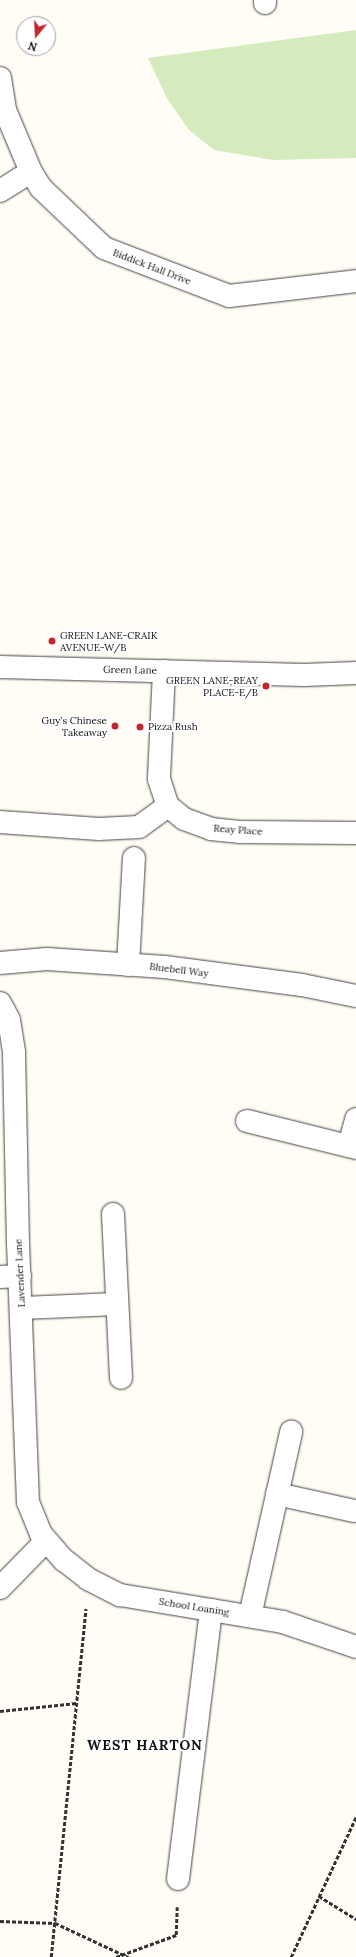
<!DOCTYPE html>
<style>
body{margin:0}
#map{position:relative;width:356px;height:1957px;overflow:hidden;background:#fffdf5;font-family:Lora,serif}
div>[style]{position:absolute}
.green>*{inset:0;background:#d5ebbd}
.path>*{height:2.5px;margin-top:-1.25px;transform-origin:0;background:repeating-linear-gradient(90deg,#333 0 4px,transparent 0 6px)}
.roads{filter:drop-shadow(0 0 1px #444) drop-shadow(0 0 1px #444)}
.minor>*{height:22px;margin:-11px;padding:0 11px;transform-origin:11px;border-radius:11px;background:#fff}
.dots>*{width:11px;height:11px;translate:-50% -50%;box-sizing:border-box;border:2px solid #fff;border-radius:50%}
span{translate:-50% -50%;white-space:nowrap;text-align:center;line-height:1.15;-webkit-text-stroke:4px #fff;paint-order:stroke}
.street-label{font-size:10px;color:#111}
.poi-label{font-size:10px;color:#111}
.left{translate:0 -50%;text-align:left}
.right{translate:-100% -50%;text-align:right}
.district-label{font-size:14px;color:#111;font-weight:700;letter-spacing:1px}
.north{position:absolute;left:16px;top:16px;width:40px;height:40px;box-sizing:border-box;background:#fff;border:1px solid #a0a0a0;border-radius:50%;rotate:198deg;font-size:11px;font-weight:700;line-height:16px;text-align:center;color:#111}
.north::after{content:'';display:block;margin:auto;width:14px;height:18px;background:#c4262e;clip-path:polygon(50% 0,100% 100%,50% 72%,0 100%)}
</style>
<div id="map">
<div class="green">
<div style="clip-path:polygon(356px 30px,356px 158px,273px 160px,214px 150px,189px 130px,168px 100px,148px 58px)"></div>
</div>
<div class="path">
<div style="left:0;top:1711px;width:77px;rotate:-5.9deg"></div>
<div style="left:319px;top:1896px;width:44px;rotate:31.9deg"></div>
<div style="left:0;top:1921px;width:55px;rotate:2.1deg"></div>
<div style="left:55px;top:1923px;width:81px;rotate:25deg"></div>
<div style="left:51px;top:1957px;width:350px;rotate:-84.3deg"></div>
<div style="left:116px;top:1957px;width:64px;rotate:-20.1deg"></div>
<div style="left:176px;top:1935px;width:28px;rotate:-88deg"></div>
<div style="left:291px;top:1957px;width:154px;rotate:-65.1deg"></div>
</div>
<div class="roads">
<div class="minor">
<div style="left:265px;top:0;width:3px;rotate:90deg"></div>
<div style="left:0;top:78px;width:32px;rotate:81deg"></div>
<div style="left:5px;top:110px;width:67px;rotate:67.2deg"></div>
<div style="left:31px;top:172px;width:19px;rotate:58deg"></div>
<div style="left:41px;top:188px;width:87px;rotate:43.6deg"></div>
<div style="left:104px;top:248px;width:134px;rotate:21deg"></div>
<div style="left:229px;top:296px;width:128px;rotate:-6.7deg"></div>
<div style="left:0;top:191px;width:36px;rotate:-32deg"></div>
<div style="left:0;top:667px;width:304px;rotate:1.5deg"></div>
<div style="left:304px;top:675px;width:52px;rotate:-2.2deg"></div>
<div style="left:164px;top:671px;width:108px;rotate:92.7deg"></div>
<div style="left:159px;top:779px;width:28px;rotate:72deg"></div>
<div style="left:168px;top:806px;width:21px;rotate:39deg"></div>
<div style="left:184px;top:819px;width:29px;rotate:20deg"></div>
<div style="left:211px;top:829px;width:30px;rotate:6deg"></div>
<div style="left:241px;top:832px;width:115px;rotate:0.5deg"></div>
<div style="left:0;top:822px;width:99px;rotate:4deg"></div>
<div style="left:99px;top:829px;width:40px;rotate:-2.9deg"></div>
<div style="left:139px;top:827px;width:36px;rotate:-36deg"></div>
<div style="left:0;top:963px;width:47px;rotate:-4.9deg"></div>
<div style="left:47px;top:959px;width:118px;rotate:3.9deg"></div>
<div style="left:165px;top:967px;width:138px;rotate:7.5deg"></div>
<div style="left:302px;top:985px;width:55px;rotate:11.5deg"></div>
<div style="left:128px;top:965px;width:107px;rotate:-86.8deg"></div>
<div style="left:0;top:1003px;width:19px;rotate:62deg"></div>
<div style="left:9px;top:1020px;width:33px;rotate:81deg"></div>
<div style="left:14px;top:1053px;width:190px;rotate:88.8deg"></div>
<div style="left:18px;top:1243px;width:259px;rotate:87.8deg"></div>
<div style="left:28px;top:1502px;width:35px;rotate:68deg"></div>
<div style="left:41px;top:1534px;width:35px;rotate:49deg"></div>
<div style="left:64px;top:1560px;width:31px;rotate:38deg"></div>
<div style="left:88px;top:1579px;width:36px;rotate:27deg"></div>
<div style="left:120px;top:1595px;width:165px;rotate:9.4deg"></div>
<div style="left:283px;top:1622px;width:77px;rotate:18.9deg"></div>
<div style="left:247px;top:1121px;width:112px;rotate:13.9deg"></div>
<div style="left:349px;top:1146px;width:28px;rotate:-75deg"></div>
<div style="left:113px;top:1214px;width:164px;rotate:87.2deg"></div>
<div style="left:0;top:1277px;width:20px;rotate:-3deg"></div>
<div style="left:22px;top:1308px;width:95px;rotate:-2.4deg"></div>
<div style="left:277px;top:1494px;width:79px;rotate:12.4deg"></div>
<div style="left:0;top:1588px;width:66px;rotate:-45.6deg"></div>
<div style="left:250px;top:1616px;width:189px;rotate:-77.4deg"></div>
<div style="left:178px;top:1879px;width:271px;rotate:-83deg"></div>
</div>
</div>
<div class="dots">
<div style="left:52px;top:641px;background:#c4262e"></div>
<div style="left:266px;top:686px;background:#c4262e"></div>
<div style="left:115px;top:726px;background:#c4262e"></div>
<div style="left:140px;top:727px;background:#c4262e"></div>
</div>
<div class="street-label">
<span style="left:152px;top:267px;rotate:21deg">Biddick Hall Drive</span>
<span style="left:130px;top:670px;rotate:1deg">Green Lane</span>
<span style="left:238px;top:830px;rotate:4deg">Reay Place</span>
<span style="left:179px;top:970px;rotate:7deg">Bluebell Way</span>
<span style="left:20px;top:1273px;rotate:-93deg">Lavender Lane</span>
<span style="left:194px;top:1607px;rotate:9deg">School Loaning</span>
</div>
<div class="poi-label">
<span class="left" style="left:60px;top:641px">GREEN LANE-CRAIK<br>AVENUE-W/B</span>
<span class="right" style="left:258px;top:686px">GREEN LANE-REAY<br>PLACE-E/B</span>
<span class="right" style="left:107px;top:726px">Guy's Chinese<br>Takeaway</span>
<span class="left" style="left:148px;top:727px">Pizza Rush</span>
</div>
<div class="district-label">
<span style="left:145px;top:1745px">WEST HARTON</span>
</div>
<div class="north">N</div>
</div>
